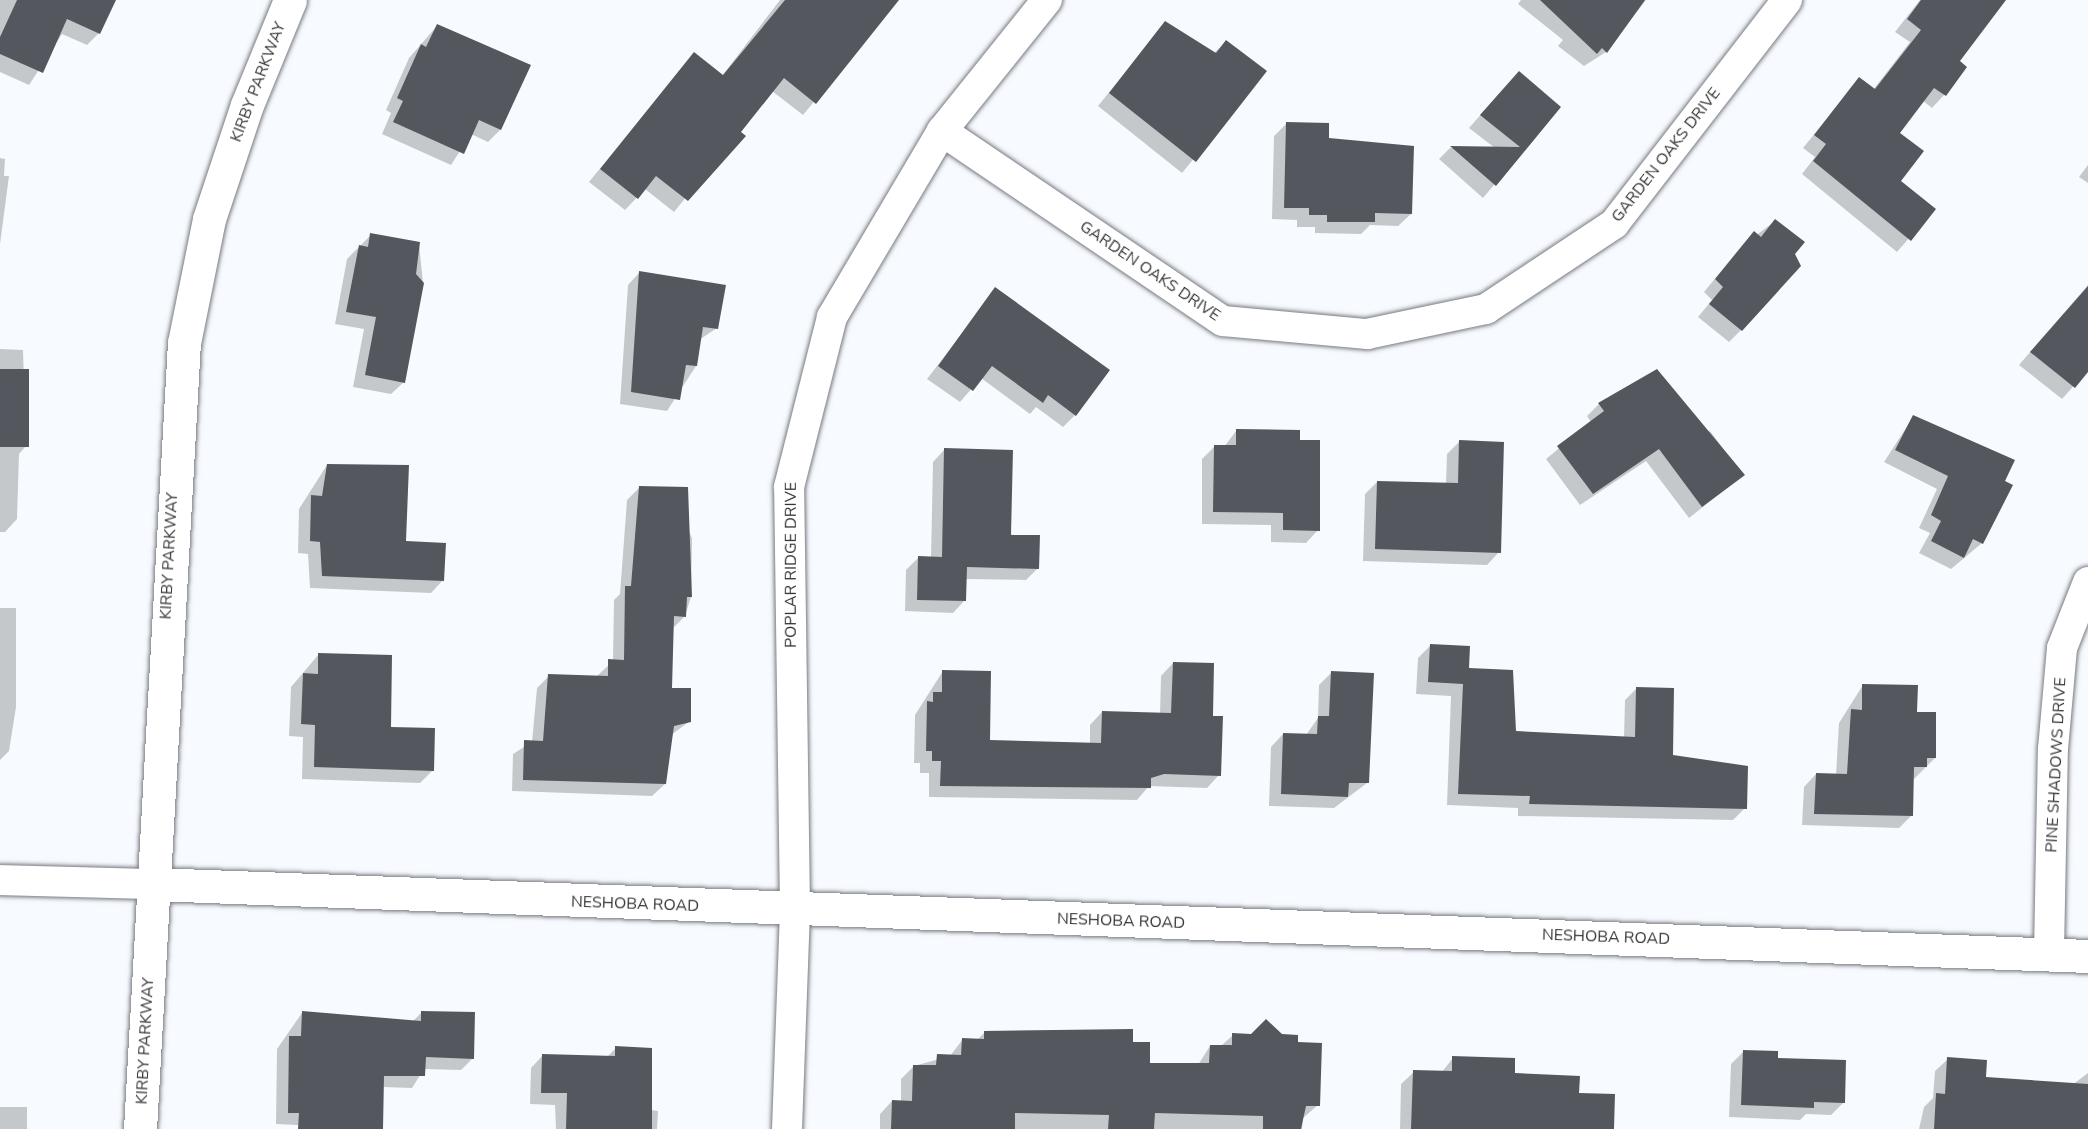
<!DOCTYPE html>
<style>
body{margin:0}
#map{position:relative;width:2088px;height:1129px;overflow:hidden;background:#f7fafe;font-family:"Nunito Sans",sans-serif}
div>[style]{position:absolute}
.shadow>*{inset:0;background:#0003;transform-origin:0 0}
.building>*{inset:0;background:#54585e;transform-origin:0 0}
.roads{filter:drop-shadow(0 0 2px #777a81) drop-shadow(0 0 2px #777a81)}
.street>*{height:30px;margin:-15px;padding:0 15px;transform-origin:15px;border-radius:15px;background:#fff}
.secondary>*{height:33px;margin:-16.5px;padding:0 16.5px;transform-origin:16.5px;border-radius:16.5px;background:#fff}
span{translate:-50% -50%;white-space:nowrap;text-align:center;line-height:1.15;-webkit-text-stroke:6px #fff;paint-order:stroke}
.street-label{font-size:16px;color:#333537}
</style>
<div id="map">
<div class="shadow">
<div style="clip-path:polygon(0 0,109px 0,99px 33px,87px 45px,62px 34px,29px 85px,0 72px)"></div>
<div style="clip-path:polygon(780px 0,898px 0,803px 115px,772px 91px,674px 212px,645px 189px,625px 210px,589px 182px,694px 54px,722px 76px)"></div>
<div style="clip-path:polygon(1521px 0,1646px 0,1606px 52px,1584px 66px,1558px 46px,1563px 40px,1518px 4px)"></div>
<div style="clip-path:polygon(1920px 0,2004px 0,1958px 61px,1965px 67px,1944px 95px,1932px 108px,1922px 100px,1897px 133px,1898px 182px,1934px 209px,1897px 252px,1802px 174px,1815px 157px,1803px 148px,1859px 79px,1873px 90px,1910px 42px,1895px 32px)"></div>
<div style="clip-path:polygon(1165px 23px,1214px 53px,1226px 42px,1265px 72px,1182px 173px,1098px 106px)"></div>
<div style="clip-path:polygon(437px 26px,500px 130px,488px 142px,471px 134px,451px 165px,382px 134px,391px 113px,386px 110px,409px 58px)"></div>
<div style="clip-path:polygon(1507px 85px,1559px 108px,1483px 198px,1439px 159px,1450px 148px,1495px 148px,1469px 128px)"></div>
<div style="clip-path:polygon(1286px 124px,1327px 139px,1411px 214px,1398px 226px,1370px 225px,1361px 234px,1315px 233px,1315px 227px,1297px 227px,1297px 220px,1272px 219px,1274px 136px)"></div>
<div style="clip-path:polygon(0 158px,5px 159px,4px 176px,9px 176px,0 244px)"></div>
<div style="clip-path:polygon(2088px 165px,2088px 183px,2079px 177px)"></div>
<div style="clip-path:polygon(1775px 221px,1741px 330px,1729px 342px,1698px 317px,1712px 300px,1704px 292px,1742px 246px)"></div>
<div style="clip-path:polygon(371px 235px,419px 244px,423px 283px,404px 382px,391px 394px,353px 387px,364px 329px,335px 324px,347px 259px)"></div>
<div style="clip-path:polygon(640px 272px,717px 328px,699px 340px,696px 366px,667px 411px,620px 404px,628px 285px)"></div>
<div style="clip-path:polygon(2088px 285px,2088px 370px,2062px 399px,2019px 365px)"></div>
<div style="clip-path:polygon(996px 289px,1075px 415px,1063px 427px,1036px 407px,1030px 414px,981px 378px,960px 402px,927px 379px)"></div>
<div style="clip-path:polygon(0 349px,23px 350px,26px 446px,19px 454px,17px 519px,5px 532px,0 532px)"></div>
<div style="clip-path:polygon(1599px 404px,1705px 435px,1710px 431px,1743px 475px,1689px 518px,1646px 461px,1580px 505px,1546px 459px,1591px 422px,1587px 416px)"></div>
<div style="clip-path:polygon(1913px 417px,2003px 481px,1982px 543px,1951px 569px,1919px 553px,1930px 533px,1919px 528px,1937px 489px,1884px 462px)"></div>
<div style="clip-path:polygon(1236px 431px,1318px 530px,1306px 543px,1271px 542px,1271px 525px,1202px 524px,1202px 459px,1214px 447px,1224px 447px)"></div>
<div style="clip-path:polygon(1460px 441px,1499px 552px,1487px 565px,1363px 561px,1365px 494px,1377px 482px,1446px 484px,1447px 454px)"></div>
<div style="clip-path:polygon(945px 449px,1038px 568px,1026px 580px,965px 579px,965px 600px,953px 613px,905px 611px,906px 570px,919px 557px,931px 558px,933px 462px)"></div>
<div style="clip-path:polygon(327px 465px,443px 580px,431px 593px,310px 588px,308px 554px,298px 553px,299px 509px)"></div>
<div style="clip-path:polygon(639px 488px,686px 521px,692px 539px,691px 597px,685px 616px,672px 629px,671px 689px,690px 721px,671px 735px,665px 784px,652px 796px,512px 791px,513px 754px,532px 742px,537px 688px,549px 676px,596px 677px,613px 661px,614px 600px,620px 594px,627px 500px)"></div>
<div style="clip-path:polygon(0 608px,16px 608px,16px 707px,9px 751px,0 760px)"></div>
<div style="clip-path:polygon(1430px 646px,1468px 670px,1515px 732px,1624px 738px,1625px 700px,1637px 688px,1671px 756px,1745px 808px,1733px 820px,1518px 816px,1518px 808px,1447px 805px,1451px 696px,1416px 694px,1418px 658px)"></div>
<div style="clip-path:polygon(319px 654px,433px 770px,420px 783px,302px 779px,303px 737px,289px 736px,291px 687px)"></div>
<div style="clip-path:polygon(1173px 663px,1211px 718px,1219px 775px,1207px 788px,1149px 786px,1137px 800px,929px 797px,929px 773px,920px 773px,920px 763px,914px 763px,915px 715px,943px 671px,988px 742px,1090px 744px,1090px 725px,1102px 712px,1160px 715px,1161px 676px)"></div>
<div style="clip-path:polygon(1331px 673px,1367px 783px,1334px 808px,1269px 806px,1271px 747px,1283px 734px,1306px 735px,1318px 718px,1319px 685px)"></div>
<div style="clip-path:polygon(1863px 685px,1915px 713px,1935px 758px,1913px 780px,1912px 815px,1899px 828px,1802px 825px,1804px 787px,1816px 774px,1836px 775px,1839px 723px)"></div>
<div style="clip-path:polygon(422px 1012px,473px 1058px,461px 1070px,424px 1069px,412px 1088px,382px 1087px,381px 1129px,276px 1124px,277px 1049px,302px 1013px,412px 1022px)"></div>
<div style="clip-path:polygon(985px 1032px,1131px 1043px,1148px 1065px,1198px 1065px,1210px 1046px,1221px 1046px,1233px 1035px,1281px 1036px,1297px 1043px,1318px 1105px,1303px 1118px,1302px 1129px,880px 1129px,880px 1114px,892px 1101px,901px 1102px,901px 1079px,914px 1066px,950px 1056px,963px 1039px,977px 1040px)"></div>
<div style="clip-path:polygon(616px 1048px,651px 1110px,658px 1111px,657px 1129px,556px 1129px,555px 1105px,530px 1104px,531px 1068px,543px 1055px,607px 1057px)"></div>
<div style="clip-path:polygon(1743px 1052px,1776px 1060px,1844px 1102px,1831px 1115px,1806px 1114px,1800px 1120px,1729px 1117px,1731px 1064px)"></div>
<div style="clip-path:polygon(1453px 1058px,1578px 1094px,1612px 1129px,1400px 1129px,1401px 1084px,1414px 1072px,1441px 1073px)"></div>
<div style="clip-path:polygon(1948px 1059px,1985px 1078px,2072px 1085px,2088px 1073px,2088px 1129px,1919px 1129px,1924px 1107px,1933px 1098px,1935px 1071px)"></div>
<div style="left:0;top:1107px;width:27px;height:22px"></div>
</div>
<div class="building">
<div style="clip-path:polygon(17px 0,116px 0,100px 34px,67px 19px,43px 73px,0 54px,0 37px)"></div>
<div style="clip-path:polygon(785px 0,899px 0,816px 104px,784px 78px,741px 132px,746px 136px,688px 201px,656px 176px,638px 199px,600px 169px,694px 52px,723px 75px)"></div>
<div style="clip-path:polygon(1540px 0,1645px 0,1607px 53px,1602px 48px,1597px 54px)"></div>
<div style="clip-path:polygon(1921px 0,2006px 0,1960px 61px,1967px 67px,1946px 96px,1934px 88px,1900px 133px,1924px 151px,1901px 181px,1936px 209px,1911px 241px,1813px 161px,1826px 144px,1814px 135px,1859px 77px,1875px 89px,1921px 30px,1907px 19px)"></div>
<div style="clip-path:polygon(1165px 21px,1216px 53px,1226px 40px,1267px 71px,1196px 162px,1109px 93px)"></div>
<div style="clip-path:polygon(437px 24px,531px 65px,501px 130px,479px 120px,464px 154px,393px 122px,403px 101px,397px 98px,421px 44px,426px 47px)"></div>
<div style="clip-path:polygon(1519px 71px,1561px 107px,1496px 186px,1450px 146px,1520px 147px,1480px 115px)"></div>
<div style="clip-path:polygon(1286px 122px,1329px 123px,1329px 138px,1414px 146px,1412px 214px,1375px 213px,1375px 222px,1327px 222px,1327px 215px,1309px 215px,1309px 208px,1284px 208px)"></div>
<div style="clip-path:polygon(1775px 219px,1805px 242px,1795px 254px,1801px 266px,1742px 331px,1709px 304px,1723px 287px,1715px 279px,1754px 231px,1761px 237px)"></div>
<div style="clip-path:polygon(370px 233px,420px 242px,416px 274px,424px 283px,405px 383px,365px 375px,376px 317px,346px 312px,359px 245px,368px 247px)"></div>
<div style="clip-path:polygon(639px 271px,726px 285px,718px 329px,703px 327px,697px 366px,686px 365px,680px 400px,631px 392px)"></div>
<div style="clip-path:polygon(2088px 286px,2088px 372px,2075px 388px,2030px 352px)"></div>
<div style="clip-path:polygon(995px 287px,1110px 370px,1076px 416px,1048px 395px,1043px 403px,992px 366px,973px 391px,938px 366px)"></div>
<div style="left:0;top:369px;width:29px;height:78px"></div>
<div style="clip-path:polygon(1657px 369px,1745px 475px,1702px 507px,1659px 449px,1593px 494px,1557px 446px,1604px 411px,1598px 403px)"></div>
<div style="clip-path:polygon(1913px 415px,2015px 460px,2005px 481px,2013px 485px,1983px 544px,1973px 539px,1964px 558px,1931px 541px,1941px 521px,1931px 515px,1948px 476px,1895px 450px)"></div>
<div style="clip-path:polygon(1236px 429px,1300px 430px,1300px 440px,1320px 440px,1320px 531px,1283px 530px,1283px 513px,1213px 512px,1214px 445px,1236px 445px)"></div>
<div style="clip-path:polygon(1459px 440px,1504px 442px,1501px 553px,1375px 549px,1377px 481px,1458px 483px)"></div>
<div style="clip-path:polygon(944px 448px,1013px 450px,1011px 535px,1040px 535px,1039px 569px,967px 567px,966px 601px,917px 600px,918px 556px,942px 557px)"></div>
<div style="clip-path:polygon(327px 464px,409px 465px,406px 541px,446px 543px,444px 581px,322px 576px,320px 542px,310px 541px,311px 495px,322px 496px)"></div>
<div style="clip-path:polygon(639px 486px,688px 487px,692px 597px,687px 597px,686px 617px,674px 616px,672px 688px,691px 688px,691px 722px,674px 726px,666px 784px,523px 780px,524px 740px,543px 741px,548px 674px,608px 676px,608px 659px,624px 660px,625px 586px,631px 586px)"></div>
<div style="clip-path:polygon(1430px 644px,1470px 646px,1469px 668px,1513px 670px,1516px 731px,1635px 737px,1636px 687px,1674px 688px,1673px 755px,1748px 766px,1747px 809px,1529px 804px,1530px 796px,1458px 794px,1463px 684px,1428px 682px)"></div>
<div style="clip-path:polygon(318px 653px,392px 655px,391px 727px,435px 728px,434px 771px,314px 767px,315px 725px,301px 724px,303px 673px,318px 674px)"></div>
<div style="clip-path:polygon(1173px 662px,1214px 663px,1213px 716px,1223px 716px,1221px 776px,1164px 774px,1151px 778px,1151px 788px,940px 786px,941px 761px,932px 761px,932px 751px,926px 751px,927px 701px,933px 702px,933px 692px,942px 692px,942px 670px,991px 671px,990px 740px,1101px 743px,1102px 711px,1171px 713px)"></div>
<div style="clip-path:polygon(1331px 671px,1374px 673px,1369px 783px,1349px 783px,1348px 797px,1281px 794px,1283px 733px,1317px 734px,1318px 716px,1329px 716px)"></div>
<div style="clip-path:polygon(1862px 684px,1918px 685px,1917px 712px,1936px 712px,1936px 758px,1927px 758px,1927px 767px,1914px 767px,1913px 816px,1814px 814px,1816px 773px,1847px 774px,1851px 709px,1862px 710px)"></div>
<div style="clip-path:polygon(302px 1011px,421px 1021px,421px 1011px,475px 1012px,474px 1059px,426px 1057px,425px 1076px,384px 1076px,383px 1129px,298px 1129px,299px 1113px,288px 1113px,289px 1036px,301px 1036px)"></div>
<div style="clip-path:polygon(1266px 1019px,1282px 1034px,1298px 1035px,1298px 1042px,1322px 1043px,1320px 1106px,1306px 1106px,1301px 1129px,1263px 1129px,1263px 1116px,1155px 1113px,1154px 1129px,1108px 1129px,1109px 1115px,1015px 1113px,1015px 1129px,891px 1129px,892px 1100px,912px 1101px,913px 1065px,936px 1065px,937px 1054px,961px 1055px,962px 1038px,984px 1039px,984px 1031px,1133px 1029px,1133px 1042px,1150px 1042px,1150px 1063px,1209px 1063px,1210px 1045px,1232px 1045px,1232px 1033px,1251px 1034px)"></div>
<div style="clip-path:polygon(615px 1046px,652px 1048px,652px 1129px,566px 1129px,567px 1093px,541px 1093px,542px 1054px,615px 1056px)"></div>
<div style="clip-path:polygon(1743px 1050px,1778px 1051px,1778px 1058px,1846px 1060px,1845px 1103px,1814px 1102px,1814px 1108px,1741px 1105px)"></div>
<div style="clip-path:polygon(1452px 1056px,1515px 1058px,1515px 1073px,1580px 1076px,1579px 1093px,1615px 1094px,1614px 1129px,1411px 1129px,1413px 1070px,1452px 1071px)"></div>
<div style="clip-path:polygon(1947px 1057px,1987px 1060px,1986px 1077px,2088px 1084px,2088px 1129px,1934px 1129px,1936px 1093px,1945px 1094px)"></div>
</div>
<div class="roads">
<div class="street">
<div style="left:942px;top:131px;width:339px;rotate:34.1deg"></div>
<div style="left:1223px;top:321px;width:145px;rotate:5.2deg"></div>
<div style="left:1367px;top:334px;width:122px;rotate:-11.9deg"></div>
<div style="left:1486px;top:309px;width:154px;rotate:-33.6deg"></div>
<div style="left:1614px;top:224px;width:283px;rotate:-52.3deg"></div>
<div style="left:0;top:880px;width:153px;rotate:1.5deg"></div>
<div style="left:2049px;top:952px;width:203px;rotate:-88.9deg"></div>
<div style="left:2053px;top:749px;width:101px;rotate:-84.9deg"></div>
<div style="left:2062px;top:648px;width:71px;rotate:-68.5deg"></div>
<div style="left:787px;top:1129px;width:221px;rotate:-87.9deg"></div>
<div style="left:795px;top:908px;width:421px;rotate:-90.8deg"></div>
<div style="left:789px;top:487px;width:175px;rotate:-75.8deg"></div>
<div style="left:832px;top:317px;width:216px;rotate:-59.4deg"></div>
<div style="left:942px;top:131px;width:168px;rotate:-51.3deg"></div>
</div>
<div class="secondary">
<div style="left:153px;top:884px;width:1936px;rotate:2.13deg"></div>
<div style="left:140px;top:1129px;width:787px;rotate:-86.8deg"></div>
<div style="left:184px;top:343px;width:126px;rotate:-78.6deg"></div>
<div style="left:209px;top:219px;width:120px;rotate:-71.6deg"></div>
<div style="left:247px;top:105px;width:113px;rotate:-67.7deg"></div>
</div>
</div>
<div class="street-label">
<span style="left:258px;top:82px;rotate:-69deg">KIRBY PARKWAY</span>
<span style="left:1666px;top:155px;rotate:-52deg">GARDEN OAKS DRIVE</span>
<span style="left:1150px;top:271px;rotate:34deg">GARDEN OAKS DRIVE</span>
<span style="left:169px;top:556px;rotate:-87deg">KIRBY PARKWAY</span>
<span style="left:791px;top:565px;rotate:-90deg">POPLAR RIDGE DRIVE</span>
<span style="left:2056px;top:765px;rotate:-87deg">PINE SHADOWS DRIVE</span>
<span style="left:635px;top:904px;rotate:2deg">NESHOBA ROAD</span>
<span style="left:1121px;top:921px;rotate:2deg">NESHOBA ROAD</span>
<span style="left:1606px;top:937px;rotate:2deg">NESHOBA ROAD</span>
<span style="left:145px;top:1041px;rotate:-87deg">KIRBY PARKWAY</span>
</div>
</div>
